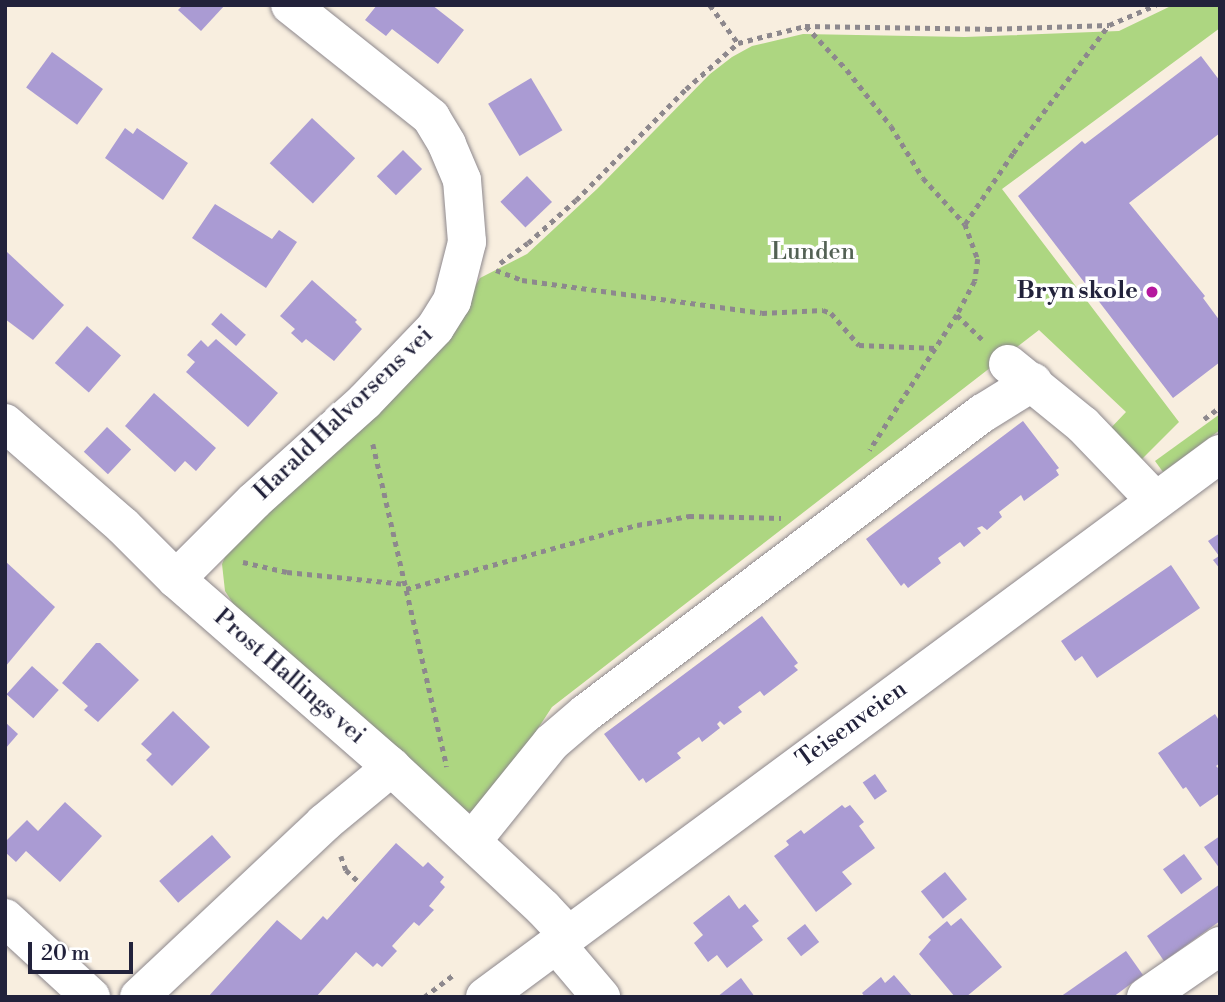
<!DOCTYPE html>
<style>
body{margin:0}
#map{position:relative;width:1225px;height:1002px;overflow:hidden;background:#f8eedf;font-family:"Libre Bodoni",serif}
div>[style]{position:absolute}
.green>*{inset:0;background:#add681}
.building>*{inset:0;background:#aa9bd3;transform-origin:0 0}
.path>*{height:4.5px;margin-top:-2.25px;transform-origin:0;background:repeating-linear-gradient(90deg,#8d888d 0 5px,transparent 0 10px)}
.roads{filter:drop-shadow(0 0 2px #8d888d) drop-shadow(0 0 2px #8d888d)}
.minor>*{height:38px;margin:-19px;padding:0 19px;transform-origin:19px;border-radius:19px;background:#fff}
.dots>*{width:19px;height:19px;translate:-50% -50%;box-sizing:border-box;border:4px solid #fff;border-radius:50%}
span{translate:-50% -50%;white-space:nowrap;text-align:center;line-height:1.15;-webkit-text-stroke:7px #fff;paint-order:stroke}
.park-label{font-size:24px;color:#536154}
.poi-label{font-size:24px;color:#22223b;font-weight:700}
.right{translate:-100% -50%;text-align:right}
.street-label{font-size:24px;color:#22223b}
.frame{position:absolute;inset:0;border:7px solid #22223b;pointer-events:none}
.scale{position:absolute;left:28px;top:942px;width:105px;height:32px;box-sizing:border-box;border:4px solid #22223b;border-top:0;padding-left:9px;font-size:21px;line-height:24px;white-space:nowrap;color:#22223b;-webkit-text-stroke:5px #fff;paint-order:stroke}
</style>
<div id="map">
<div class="green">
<div style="clip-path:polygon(1173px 5px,1220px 5px,1220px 28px,1002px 189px,1179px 422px,1137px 464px,1107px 432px,1126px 412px,1039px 330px,552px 707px,491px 800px,480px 810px,466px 812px,236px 608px,225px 591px,222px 564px,232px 541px,453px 324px,480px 278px,527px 254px,597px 189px,710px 74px,732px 57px,752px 46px,803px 34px,965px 37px,1119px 31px)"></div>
<div style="clip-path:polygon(1220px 414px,1220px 430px,1163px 472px,1155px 461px)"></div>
</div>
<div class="building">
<div style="clip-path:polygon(183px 5px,225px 5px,201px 31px,178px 10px)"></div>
<div style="clip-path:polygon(377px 5px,432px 5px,464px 30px,438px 64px,392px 29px,386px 36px,365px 20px)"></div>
<div style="left:52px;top:52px;width:63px;height:44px;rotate:36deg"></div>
<div style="clip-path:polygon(1201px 56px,1220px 81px,1220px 133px,1129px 203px,1205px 296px,1203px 298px,1220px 321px,1220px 362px,1173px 398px,1018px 196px,1082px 141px,1085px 144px)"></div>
<div style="left:531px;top:78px;width:61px;height:50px;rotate:59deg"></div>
<div style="left:312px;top:118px;width:59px;height:62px;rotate:43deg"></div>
<div style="clip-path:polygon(125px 128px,133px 134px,137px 128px,188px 163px,163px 200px,105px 158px)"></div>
<div style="left:403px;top:150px;width:27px;height:37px;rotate:45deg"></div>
<div style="left:527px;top:176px;width:36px;height:37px;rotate:46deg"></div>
<div style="clip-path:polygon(215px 204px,272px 239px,279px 230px,297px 242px,266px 288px,192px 238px)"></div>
<div style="clip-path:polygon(7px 252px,64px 305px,33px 340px,5px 319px)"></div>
<div style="clip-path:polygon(312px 280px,357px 320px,355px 322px,362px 329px,334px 361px,306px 339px,302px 343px,291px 333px,295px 329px,280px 316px)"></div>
<div style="left:221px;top:313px;width:33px;height:15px;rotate:41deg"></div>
<div style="left:87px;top:326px;width:45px;height:49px;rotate:41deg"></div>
<div style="clip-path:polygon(216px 339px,278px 393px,248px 427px,186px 372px,195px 362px,187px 355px,201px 340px,208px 347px)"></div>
<div style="clip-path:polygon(154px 393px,216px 448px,196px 471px,185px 461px,175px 472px,125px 426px)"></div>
<div style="clip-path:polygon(1023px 421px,1059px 468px,1056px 470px,1059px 475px,1024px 501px,1021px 495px,999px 512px,1002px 517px,987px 530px,982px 526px,977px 528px,981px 533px,964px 547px,960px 542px,938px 558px,941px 563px,908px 588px,904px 583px,901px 586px,866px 539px)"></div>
<div style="left:107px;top:427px;width:33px;height:34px;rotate:43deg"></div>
<div style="clip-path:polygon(1220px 533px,1220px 569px,1213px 560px,1219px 556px,1208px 541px)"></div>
<div style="clip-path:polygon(5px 561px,55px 607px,5px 667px)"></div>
<div style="clip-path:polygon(1171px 565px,1200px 608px,1097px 678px,1082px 656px,1075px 661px,1061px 641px)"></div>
<div style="clip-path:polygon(762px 616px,798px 663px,794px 666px,798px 670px,764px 696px,760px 691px,738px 707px,742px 712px,724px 725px,720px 721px,717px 724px,720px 728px,702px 742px,699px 737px,677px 753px,681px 758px,646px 783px,643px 778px,639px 781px,604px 734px)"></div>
<div style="clip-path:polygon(96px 643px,100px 643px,139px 680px,98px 722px,84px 710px,88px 706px,62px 683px)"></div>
<div style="left:32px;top:666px;width:36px;height:38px;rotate:42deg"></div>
<div style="clip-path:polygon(173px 711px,210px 747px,172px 786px,146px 760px,152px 754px,141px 744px)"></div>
<div style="clip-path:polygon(1215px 714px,1220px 722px,1220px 763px,1216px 766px,1220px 770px,1220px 793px,1200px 807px,1186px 787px,1183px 789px,1158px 753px)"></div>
<div style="clip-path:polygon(5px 722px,18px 734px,5px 749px)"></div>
<div style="left:875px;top:774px;width:21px;height:15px;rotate:55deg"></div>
<div style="clip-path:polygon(65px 802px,102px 836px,60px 882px,26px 851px,16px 862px,5px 852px,5px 842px,27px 820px,38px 831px)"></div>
<div style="clip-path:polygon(842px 805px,845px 808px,850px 805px,864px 822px,859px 826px,875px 848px,842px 872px,852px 884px,816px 912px,774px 856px,789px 845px,786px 841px,801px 830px,804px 834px)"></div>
<div style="left:212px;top:835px;width:29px;height:70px;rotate:49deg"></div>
<div style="clip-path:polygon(1220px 836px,1220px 869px,1204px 847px)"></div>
<div style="clip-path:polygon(396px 843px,423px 867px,428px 862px,444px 877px,440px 882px,445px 887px,429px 906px,434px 910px,419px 926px,414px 922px,392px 946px,397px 951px,382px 967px,377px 963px,373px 967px,356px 952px,316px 997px,208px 997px,277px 920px,301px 940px,323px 916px,327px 920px)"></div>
<div style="left:1184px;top:854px;width:31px;height:26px;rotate:54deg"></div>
<div style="left:945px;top:872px;width:35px;height:31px;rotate:51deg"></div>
<div style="clip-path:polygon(1220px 884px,1220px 921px,1164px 961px,1147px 936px)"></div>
<div style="clip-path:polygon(729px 895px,739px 909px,745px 904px,759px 921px,752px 926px,763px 940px,727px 968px,717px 955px,708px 962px,694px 943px,703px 935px,693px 923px)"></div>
<div style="clip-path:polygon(961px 918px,1002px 967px,966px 997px,955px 997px,919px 954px,931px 940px,928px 937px,947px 921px,951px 926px)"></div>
<div style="left:805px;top:924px;width:23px;height:23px;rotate:52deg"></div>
<div style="clip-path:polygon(1126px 951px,1143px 975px,1113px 997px,1060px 997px)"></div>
<div style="clip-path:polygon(894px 975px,913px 997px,865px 997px,862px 993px,881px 977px,885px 983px)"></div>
<div style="clip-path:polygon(741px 978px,755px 997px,717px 997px)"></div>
</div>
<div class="path">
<div style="left:710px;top:5px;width:47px;rotate:53.6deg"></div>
<div style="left:806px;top:26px;width:60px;rotate:47deg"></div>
<div style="left:847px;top:70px;width:71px;rotate:51.8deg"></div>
<div style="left:891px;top:126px;width:61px;rotate:58.4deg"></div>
<div style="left:923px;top:178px;width:62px;rotate:47.6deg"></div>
<div style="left:965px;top:224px;width:37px;rotate:70deg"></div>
<div style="left:978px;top:259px;width:22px;rotate:98deg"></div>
<div style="left:975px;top:281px;width:38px;rotate:118deg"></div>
<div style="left:957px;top:315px;width:161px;rotate:122.8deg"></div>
<div style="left:965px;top:224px;width:86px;rotate:-55.9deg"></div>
<div style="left:1013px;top:153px;width:159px;rotate:-53.2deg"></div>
<div style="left:500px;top:263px;width:34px;rotate:-36deg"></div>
<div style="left:528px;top:243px;width:64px;rotate:-41.9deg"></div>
<div style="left:576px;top:200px;width:156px;rotate:-45.3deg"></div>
<div style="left:686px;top:89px;width:69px;rotate:-41.5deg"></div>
<div style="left:738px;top:43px;width:69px;rotate:-14.2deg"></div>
<div style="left:805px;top:26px;width:182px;rotate:0.9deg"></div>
<div style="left:987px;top:29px;width:122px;rotate:-1.9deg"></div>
<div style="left:1109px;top:25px;width:51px;rotate:-23.1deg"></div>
<div style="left:496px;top:270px;width:28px;rotate:21deg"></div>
<div style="left:522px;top:280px;width:242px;rotate:7.8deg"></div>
<div style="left:762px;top:313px;width:61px;rotate:-2.8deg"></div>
<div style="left:823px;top:310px;width:9px;rotate:21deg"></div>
<div style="left:831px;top:313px;width:43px;rotate:48.8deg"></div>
<div style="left:859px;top:345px;width:77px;rotate:2.2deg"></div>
<div style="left:957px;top:315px;width:35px;rotate:44deg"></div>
<div style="left:1204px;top:419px;width:20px;rotate:-37deg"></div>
<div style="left:373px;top:444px;width:331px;rotate:77.1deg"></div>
<div style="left:243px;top:562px;width:45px;rotate:12.8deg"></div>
<div style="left:287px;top:572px;width:119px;rotate:5.8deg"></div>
<div style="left:406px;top:589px;width:240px;rotate:-15.5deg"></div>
<div style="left:637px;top:525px;width:53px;rotate:-9.8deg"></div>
<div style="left:689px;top:516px;width:92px;rotate:1.2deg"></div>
<div style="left:341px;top:856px;width:15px;rotate:70deg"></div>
<div style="left:346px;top:870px;width:19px;rotate:43deg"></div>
<div style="left:424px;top:997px;width:38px;rotate:-37deg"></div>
</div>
<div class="roads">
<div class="minor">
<div style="left:1008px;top:364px;width:97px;rotate:39.1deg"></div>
<div style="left:1083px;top:425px;width:105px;rotate:46.2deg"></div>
<div style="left:5px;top:423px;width:157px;rotate:41.1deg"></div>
<div style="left:123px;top:526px;width:75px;rotate:45deg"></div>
<div style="left:176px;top:579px;width:280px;rotate:41.1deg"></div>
<div style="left:387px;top:763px;width:213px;rotate:42.9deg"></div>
<div style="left:543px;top:908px;width:37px;rotate:47deg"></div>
<div style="left:176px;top:579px;width:110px;rotate:-45deg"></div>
<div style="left:254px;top:501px;width:149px;rotate:-42deg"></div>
<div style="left:365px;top:401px;width:101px;rotate:-46.2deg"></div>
<div style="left:435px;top:328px;width:32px;rotate:-58deg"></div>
<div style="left:452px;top:301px;width:61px;rotate:-75.7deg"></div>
<div style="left:467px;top:242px;width:62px;rotate:-94.6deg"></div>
<div style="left:462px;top:180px;width:39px;rotate:-113deg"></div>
<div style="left:447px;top:144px;width:31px;rotate:-121deg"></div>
<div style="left:431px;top:117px;width:180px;rotate:-141.5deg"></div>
<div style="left:472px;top:841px;width:127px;rotate:-51.1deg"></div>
<div style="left:552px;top:742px;width:45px;rotate:-40.5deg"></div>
<div style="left:586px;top:713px;width:498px;rotate:-37.1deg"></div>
<div style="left:983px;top:413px;width:59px;rotate:-31.8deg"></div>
<div style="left:5px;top:918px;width:117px;rotate:42.6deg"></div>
<div style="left:556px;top:944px;width:70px;rotate:49.7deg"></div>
<div style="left:139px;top:997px;width:254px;rotate:-43.2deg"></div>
<div style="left:324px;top:823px;width:88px;rotate:-39.5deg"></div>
<div style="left:485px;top:997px;width:914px;rotate:-36.46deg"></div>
<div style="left:1146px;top:997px;width:90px;rotate:-34.6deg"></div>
</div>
</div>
<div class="dots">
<div style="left:1152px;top:292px;background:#b5179e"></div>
</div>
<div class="park-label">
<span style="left:813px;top:253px">Lunden</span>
</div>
<div class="poi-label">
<span class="right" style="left:1138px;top:292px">Bryn skole</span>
</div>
<div class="street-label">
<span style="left:344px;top:414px;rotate:-44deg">Harald Halvorsens vei</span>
<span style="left:289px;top:677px;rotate:41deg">Prost Hallings vei</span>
<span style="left:852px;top:725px;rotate:-36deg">Teisenveien</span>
</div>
<div class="frame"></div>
<div class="scale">20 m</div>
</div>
